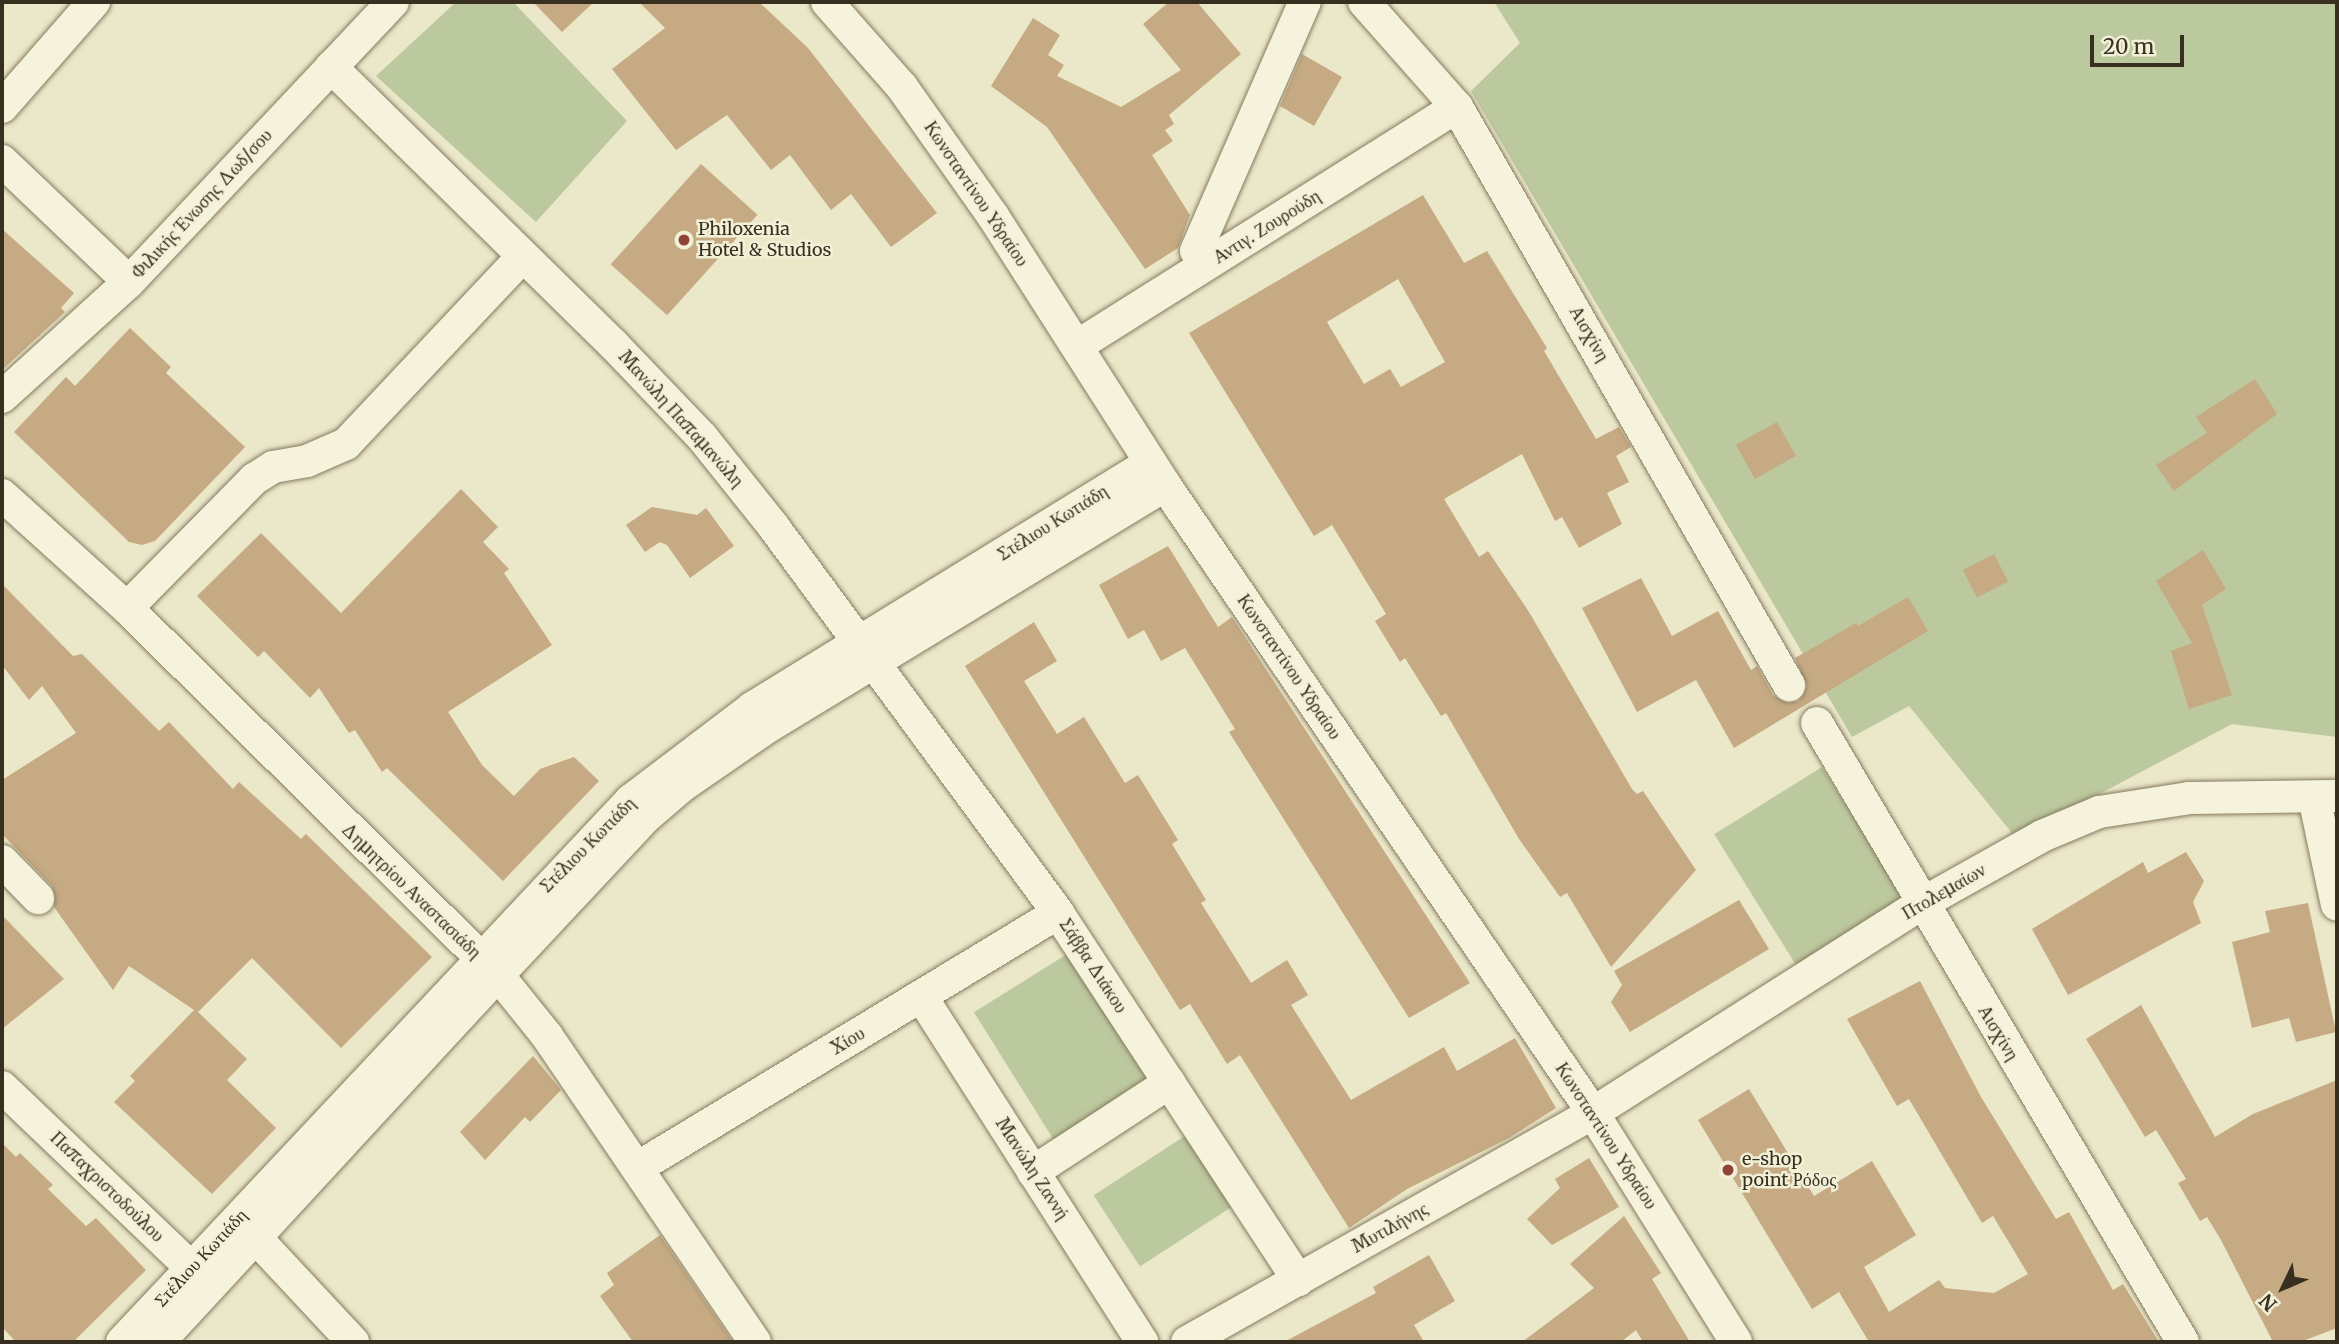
<!DOCTYPE html>
<meta charset="utf-8">
<style>
body{margin:0}
#map{position:relative;width:2339px;height:1344px;overflow:hidden;background:#ebe7c9;font-family:Merriweather,serif}
div>[style]{position:absolute}
.green>*{inset:0;background:#bcc89e;transform-origin:0 0}
.building>*{inset:0;background:#c5aa83;transform-origin:0 0}
.roads{filter:drop-shadow(0 0 2px #867a5f) drop-shadow(0 0 2px #867a5f)}
.minor>*{height:32px;margin:-16px;padding:0 16px;transform-origin:16px;border-radius:16px;background:#f6f3dc}
.dots>*{width:19px;height:19px;translate:-50% -50%;box-sizing:border-box;border:4px solid #f3f0d8;border-radius:50%}
span{translate:-50% -50%;white-space:nowrap;text-align:center;line-height:1.15;-webkit-text-stroke:5px #f3f0d8;paint-order:stroke}
.street-label{font-size:18px;color:#373021}
.poi-label{font-size:18px;color:#373021}
.left{translate:0 -50%;text-align:left}
.frame{position:absolute;inset:0;border:4px solid #373021;pointer-events:none}
.north{position:absolute;left:2248px;top:1253px;width:70px;height:70px;-webkit-text-stroke:5px #f3f0d8;paint-order:stroke;rotate:226deg;font-size:19px;font-weight:700;line-height:28px;text-align:center;color:#373021}
.north::after{content:'';display:block;margin:auto;width:24px;height:32px;background:#373021;clip-path:polygon(50% 0,100% 100%,50% 72%,0 100%)}
.scale{position:absolute;left:2090px;top:35px;width:94px;height:32px;box-sizing:border-box;border:4px solid #373021;border-top:0;padding-left:9px;font-size:21px;line-height:24px;white-space:nowrap;color:#373021;-webkit-text-stroke:5px #f3f0d8;paint-order:stroke}
</style>
<div id="map">
<div class="green">
<div style="clip-path:polygon(456px 2px,513px 2px,627px 121px,536px 222px,376px 76px)"></div>
<div style="clip-path:polygon(1494px 2px,2337px 2px,2337px 737px,2232px 724px,2016px 838px,1909px 706px,1852px 737px,1471px 91px,1520px 43px)"></div>
<div style="left:1822px;top:767px;width:163px;height:127px;rotate:58deg"></div>
<div style="left:1080px;top:946px;width:151px;height:125px;rotate:58deg"></div>
<div style="left:1191px;top:1132px;width:85px;height:116px;rotate:57deg"></div>
</div>
<div class="building">
<div style="clip-path:polygon(533px 2px,594px 2px,562px 32px)"></div>
<div style="clip-path:polygon(639px 2px,759px 2px,808px 48px,937px 213px,891px 247px,851px 194px,831px 210px,790px 155px,771px 170px,727px 115px,676px 150px,612px 69px,665px 28px)"></div>
<div style="clip-path:polygon(1169px 2px,1197px 2px,1241px 54px,1169px 115px,1174px 124px,1165px 130px,1173px 141px,1152px 155px,1190px 215px,1178px 248px,1145px 269px,1047px 127px,991px 86px,1033px 18px,1060px 35px,1048px 55px,1064px 65px,1057px 76px,1121px 107px,1181px 70px,1143px 24px)"></div>
<div style="clip-path:polygon(1302px 54px,1342px 77px,1314px 126px,1280px 106px)"></div>
<div style="left:701px;top:164px;width:76px;height:135px;rotate:42deg"></div>
<div style="clip-path:polygon(evenodd,1423px 195px,1464px 263px,1487px 251px,1547px 348px,1544px 351px,1596px 439px,1619px 427px,1631px 447px,1616px 456px,1629px 482px,1607px 493px,1622px 524px,1579px 548px,1562px 517px,1555px 521px,1522px 454px,1444px 499px,1479px 557px,1488px 551px,1529px 612px,1632px 789px,1637px 794px,1643px 791px,1696px 870px,1611px 967px,1567px 893px,1560px 897px,1519px 839px,1446px 713px,1441px 716px,1405px 658px,1400px 662px,1375px 621px,1386px 614px,1332px 525px,1314px 536px,1189px 333px,1423px 195px,1398px 279px,1445px 362px,1401px 387px,1390px 369px,1364px 384px,1327px 322px,1398px 279px)"></div>
<div style="clip-path:polygon(2px 229px,74px 293px,61px 308px,65px 312px,2px 370px)"></div>
<div style="clip-path:polygon(130px 328px,171px 367px,166px 373px,245px 447px,155px 541px,142px 545px,129px 542px,14px 432px,66px 377px,75px 386px)"></div>
<div style="clip-path:polygon(2255px 379px,2277px 414px,2174px 491px,2156px 465px,2207px 433px,2196px 417px)"></div>
<div style="left:1777px;top:422px;width:39px;height:47px;rotate:61deg"></div>
<div style="clip-path:polygon(461px 489px,498px 527px,483px 542px,509px 569px,504px 573px,552px 645px,448px 712px,482px 765px,514px 796px,540px 769px,574px 757px,599px 781px,503px 881px,387px 768px,382px 772px,355px 730px,349px 733px,319px 688px,310px 698px,264px 651px,258px 657px,197px 596px,261px 533px,341px 613px)"></div>
<div style="clip-path:polygon(652px 507px,697px 515px,706px 508px,734px 546px,690px 578px,667px 545px,660px 542px,645px 552px,626px 525px)"></div>
<div style="clip-path:polygon(1168px 546px,1218px 627px,1232px 617px,1470px 983px,1409px 1018px,1229px 732px,1235px 729px,1185px 648px,1161px 661px,1144px 630px,1128px 639px,1099px 585px)"></div>
<div style="clip-path:polygon(2203px 550px,2226px 589px,2202px 605px,2232px 695px,2189px 709px,2171px 651px,2192px 643px,2156px 581px)"></div>
<div style="left:1994px;top:554px;width:31px;height:35px;rotate:63deg"></div>
<div style="clip-path:polygon(1641px 578px,1672px 636px,1718px 611px,1751px 670px,1757px 666px,1773px 695px,1788px 703px,1799px 701px,1807px 686px,1795px 658px,1856px 623px,1858px 626px,1908px 597px,1928px 631px,1734px 748px,1696px 680px,1637px 712px,1582px 608px)"></div>
<div style="clip-path:polygon(2px 584px,73px 656px,82px 654px,159px 731px,169px 722px,233px 789px,239px 782px,301px 839px,306px 834px,432px 957px,341px 1048px,252px 958px,198px 1012px,247px 1059px,227px 1080px,276px 1128px,212px 1194px,114px 1102px,135px 1081px,130px 1076px,194px 1010px,129px 966px,113px 990px,54px 907px,52px 886px,2px 834px,2px 780px,76px 733px,42px 686px,29px 700px,2px 665px)"></div>
<div style="clip-path:polygon(1034px 622px,1057px 661px,1024px 681px,1057px 734px,1084px 717px,1125px 783px,1138px 775px,1178px 840px,1172px 844px,1206px 900px,1201px 903px,1251px 983px,1287px 960px,1308px 995px,1291px 1005px,1351px 1100px,1444px 1047px,1457px 1071px,1515px 1038px,1556px 1108px,1509px 1138px,1407px 1189px,1349px 1228px,1240px 1055px,1227px 1064px,1190px 1004px,1180px 1010px,965px 666px)"></div>
<div style="clip-path:polygon(2186px 852px,2204px 881px,2193px 902px,2201px 923px,2068px 995px,2032px 929px,2143px 862px,2148px 873px)"></div>
<div style="clip-path:polygon(1739px 900px,1769px 949px,1630px 1032px,1611px 1002px,1622px 985px,1614px 971px)"></div>
<div style="clip-path:polygon(2308px 903px,2336px 1032px,2296px 1042px,2289px 1018px,2252px 1028px,2232px 942px,2270px 932px,2265px 911px)"></div>
<div style="clip-path:polygon(2px 915px,64px 979px,2px 1029px)"></div>
<div style="clip-path:polygon(1920px 981px,1981px 1097px,2056px 1219px,2069px 1212px,2113px 1290px,2123px 1284px,2159px 1342px,1869px 1342px,1839px 1292px,1812px 1309px,1698px 1120px,1749px 1089px,1814px 1196px,1872px 1161px,1916px 1235px,1864px 1267px,1889px 1312px,1939px 1280px,1945px 1288px,1994px 1293px,2028px 1274px,1993px 1216px,1982px 1223px,1909px 1099px,1897px 1106px,1847px 1019px)"></div>
<div style="clip-path:polygon(2141px 1005px,2215px 1137px,2253px 1114px,2337px 1080px,2337px 1328px,2300px 1342px,2273px 1342px,2221px 1240px,2207px 1217px,2200px 1221px,2178px 1183px,2186px 1179px,2156px 1130px,2145px 1137px,2086px 1039px)"></div>
<div style="clip-path:polygon(533px 1056px,561px 1090px,530px 1122px,525px 1117px,485px 1160px,460px 1132px)"></div>
<div style="clip-path:polygon(2px 1143px,16px 1157px,20px 1153px,53px 1185px,48px 1189px,86px 1226px,96px 1218px,146px 1270px,73px 1342px,16px 1342px,2px 1327px)"></div>
<div style="clip-path:polygon(1589px 1158px,1619px 1207px,1552px 1245px,1527px 1219px,1560px 1188px,1555px 1179px)"></div>
<div style="clip-path:polygon(1624px 1216px,1661px 1273px,1652px 1279px,1690px 1342px,1643px 1342px,1636px 1330px,1621px 1342px,1522px 1342px,1594px 1288px,1570px 1264px)"></div>
<div style="clip-path:polygon(660px 1235px,733px 1342px,633px 1342px,600px 1296px,614px 1285px,607px 1273px)"></div>
<div style="clip-path:polygon(1429px 1255px,1455px 1301px,1414px 1325px,1424px 1342px,1284px 1342px,1376px 1293px,1373px 1287px)"></div>
</div>
<div class="roads">
<div class="minor">
<div style="left:827px;top:2px;width:113px;rotate:48.6deg"></div>
<div style="left:902px;top:87px;width:158px;rotate:54.8deg"></div>
<div style="left:993px;top:216px;width:319px;rotate:57.4deg"></div>
<div style="left:1165px;top:485px;width:760px;rotate:55.72deg"></div>
<div style="left:1593px;top:1113px;width:270px;rotate:58deg"></div>
<div style="left:1364px;top:2px;width:140px;rotate:48.5deg"></div>
<div style="left:1457px;top:107px;width:667px;rotate:60.13deg"></div>
<div style="left:331px;top:67px;width:397px;rotate:44.5deg"></div>
<div style="left:614px;top:345px;width:127px;rotate:46.3deg"></div>
<div style="left:702px;top:437px;width:114px;rotate:51.4deg"></div>
<div style="left:773px;top:526px;width:481px;rotate:53.6deg"></div>
<div style="left:1058px;top:913px;width:439px;rotate:56.8deg"></div>
<div style="left:2px;top:107px;width:140px;rotate:-48.8deg"></div>
<div style="left:2px;top:161px;width:175px;rotate:43.6deg"></div>
<div style="left:1196px;top:251px;width:272px;rotate:-66.4deg"></div>
<div style="left:1077px;top:346px;width:449px;rotate:-32.2deg"></div>
<div style="left:2px;top:397px;width:171px;rotate:-42.2deg"></div>
<div style="left:129px;top:282px;width:385px;rotate:-46.7deg"></div>
<div style="left:2px;top:495px;width:169px;rotate:42.1deg"></div>
<div style="left:127px;top:608px;width:522px;rotate:44.69deg"></div>
<div style="left:498px;top:975px;width:78px;rotate:51.2deg"></div>
<div style="left:547px;top:1036px;width:370px;rotate:55.8deg"></div>
<div style="left:127px;top:608px;width:181px;rotate:-45.4deg"></div>
<div style="left:254px;top:479px;width:22px;rotate:-32deg"></div>
<div style="left:273px;top:467px;width:35px;rotate:-10deg"></div>
<div style="left:307px;top:461px;width:43px;rotate:-23.6deg"></div>
<div style="left:346px;top:444px;width:257px;rotate:-46.7deg"></div>
<div style="left:1817px;top:723px;width:719px;rotate:59.41deg"></div>
<div style="left:2314px;top:797px;width:110px;rotate:78deg"></div>
<div style="left:2px;top:861px;width:52px;rotate:45.8deg"></div>
<div style="left:921px;top:996px;width:411px;rotate:57.4deg"></div>
<div style="left:2px;top:1087px;width:282px;rotate:43.7deg"></div>
<div style="left:637px;top:1168px;width:492px;rotate:-31.2deg"></div>
<div style="left:1033px;top:1172px;width:163px;rotate:-33.2deg"></div>
<div style="left:242px;top:1223px;width:163px;rotate:47deg"></div>
<div style="left:122px;top:1342px;width:744px;rotate:-46.8deg"></div>
<div style="left:631px;top:800px;width:152px;rotate:-37.2deg"></div>
<div style="left:752px;top:708px;width:468px;rotate:-31.6deg"></div>
<div style="left:159px;top:1342px;width:500px;rotate:-47.3deg"></div>
<div style="left:498px;top:975px;width:218px;rotate:-46.9deg"></div>
<div style="left:647px;top:816px;width:46px;rotate:-40.6deg"></div>
<div style="left:682px;top:786px;width:102px;rotate:-34.6deg"></div>
<div style="left:766px;top:728px;width:467px;rotate:-31.3deg"></div>
<div style="left:1187px;top:1342px;width:466px;rotate:-29.4deg"></div>
<div style="left:1593px;top:1113px;width:389px;rotate:-32.5deg"></div>
<div style="left:1921px;top:904px;width:139px;rotate:-29.3deg"></div>
<div style="left:2042px;top:836px;width:62px;rotate:-22.8deg"></div>
<div style="left:2099px;top:812px;width:91px;rotate:-8.8deg"></div>
<div style="left:2189px;top:798px;width:148px;rotate:-0.8deg"></div>
</div>
</div>
<div class="dots">
<div style="left:684px;top:240px;background:#8f4435"></div>
<div style="left:1728px;top:1170px;background:#8f4435"></div>
</div>
<div class="street-label">
<span style="left:976px;top:194px;rotate:56deg">Κωνσταντίνου Υδραίου</span>
<span style="left:202px;top:204px;rotate:-47deg">Φιλικής Ένωσης Δωδ/σου</span>
<span style="left:1267px;top:227px;rotate:-32deg">Αντιγ. Ζουρούδη</span>
<span style="left:1589px;top:334px;rotate:60deg">Αισχίνη</span>
<span style="left:681px;top:419px;rotate:48deg">Μανώλη Παπαμανώλη</span>
<span style="left:1053px;top:523px;rotate:-32deg">Στέλιου Κωτιάδη</span>
<span style="left:1289px;top:667px;rotate:56deg">Κωνσταντίνου Υδραίου</span>
<span style="left:588px;top:845px;rotate:-45deg">Στέλιου Κωτιάδη</span>
<span style="left:411px;top:891px;rotate:44deg">Δημητρίου Αναστασιάδη</span>
<span style="left:1944px;top:892px;rotate:-30deg">Πτολεμαίων</span>
<span style="left:1093px;top:966px;rotate:57deg">Σάββα Διάκου</span>
<span style="left:1998px;top:1033px;rotate:59deg">Αισχίνη</span>
<span style="left:848px;top:1041px;rotate:-31deg">Χίου</span>
<span style="left:1606px;top:1136px;rotate:57deg">Κωνσταντίνου Υδραίου</span>
<span style="left:1032px;top:1169px;rotate:57deg">Μανώλη Ζαννή</span>
<span style="left:107px;top:1187px;rotate:44deg">Παπαχριστοδούλου</span>
<span style="left:1390px;top:1228px;rotate:-29deg">Μυτιλήνης</span>
<span style="left:201px;top:1258px;rotate:-47deg">Στέλιου Κωτιάδη</span>
</div>
<div class="poi-label">
<span class="left" style="left:698px;top:240px">Philoxenia<br>Hotel &amp; Studios</span>
<span class="left" style="left:1742px;top:1170px">e-shop<br>point Ρόδος</span>
</div>
<div class="frame"></div>
<div class="north">N</div>
<div class="scale">20 m</div>
</div>
